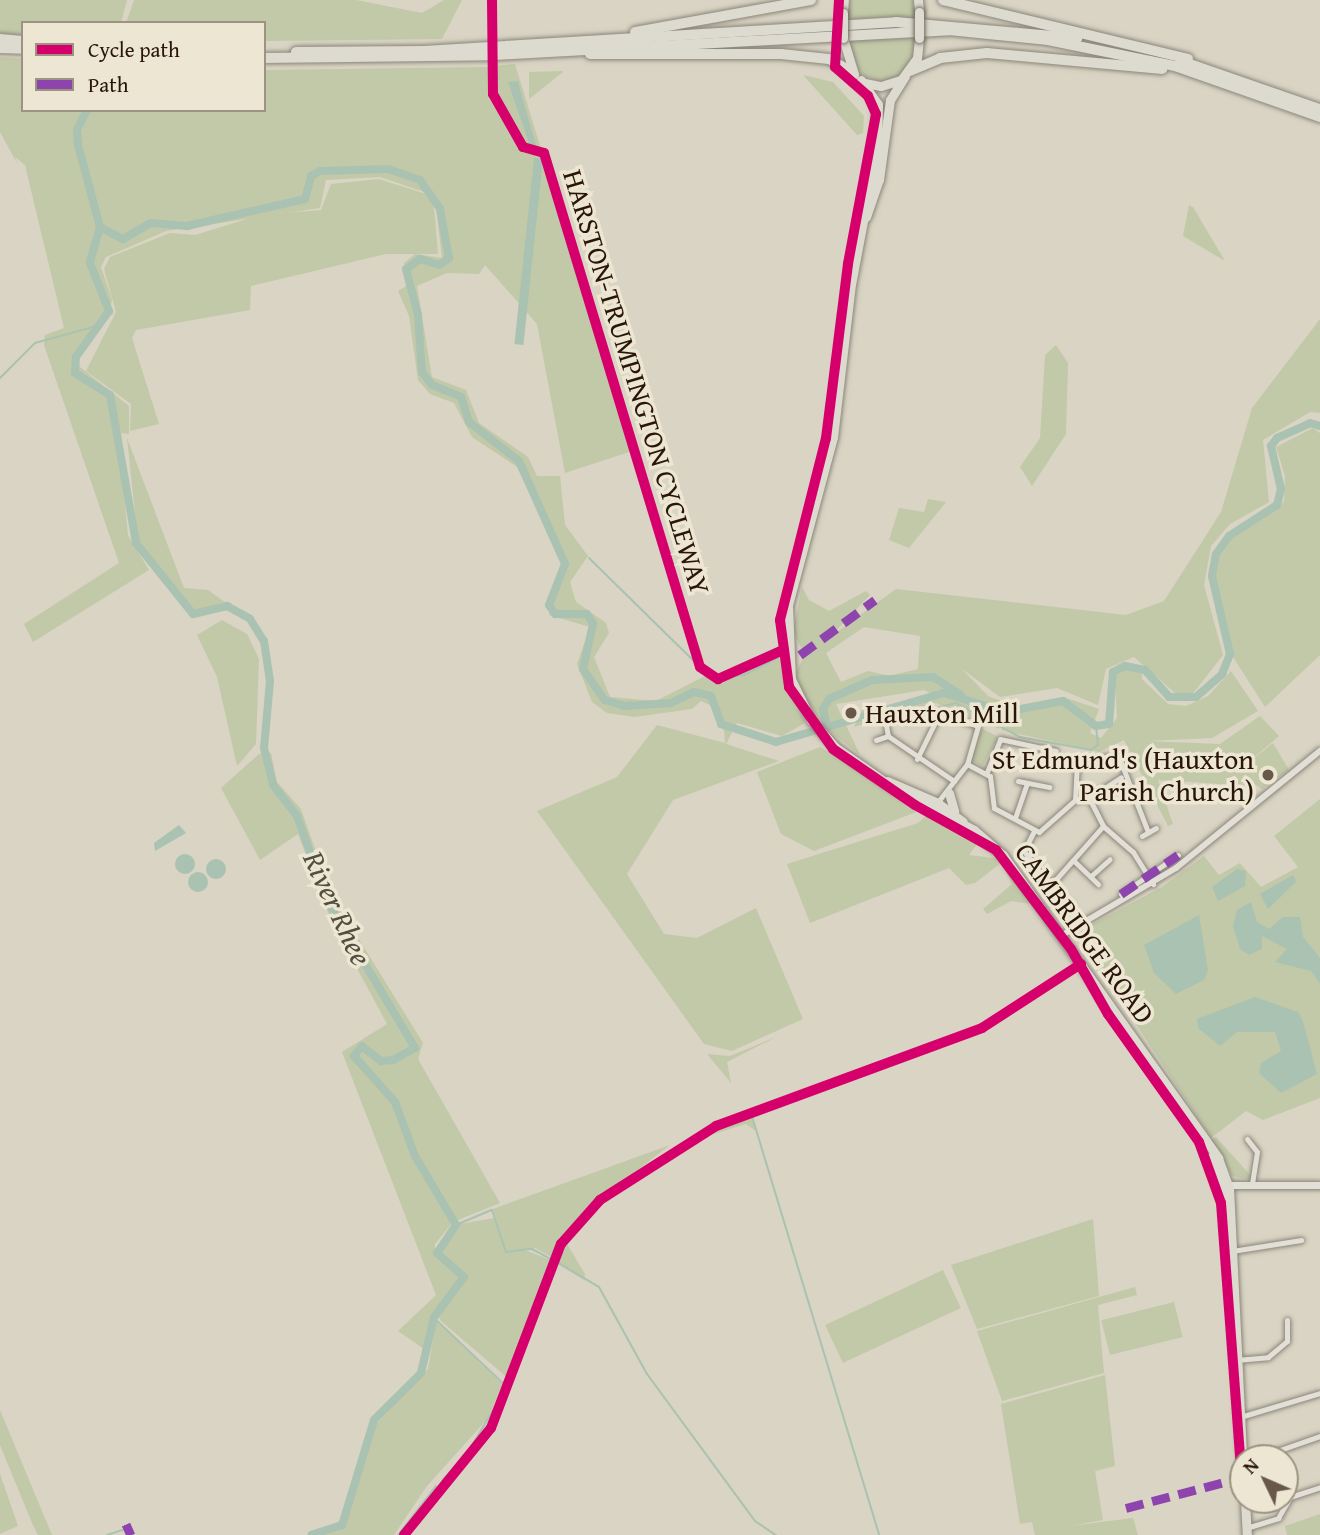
<!DOCTYPE html>
<style>
body{margin:0}
#map{position:relative;width:1320px;height:1535px;overflow:hidden;background:#d9d4c3;font-family:"Gentium Book Plus",serif}
div>[style]{position:absolute}
.green>*{inset:0;background:#c2c9a8;transform-origin:0 0}
.water>*{inset:0;background:#aac2b1;transform-origin:0 0}
.round{border-radius:50%}
.stream>*{height:2px;margin:-1px;padding:0 1px;transform-origin:1px;border-radius:1px;background:#aac2b1}
.river>*{height:8px;margin:-4px;padding:0 4px;transform-origin:4px;border-radius:4px;background:#aac2b1}
.roads{filter:drop-shadow(0 0 2px #8b867b) drop-shadow(0 0 2px #8b867b)}
.minor>*{height:5px;margin:-2.5px;padding:0 2.5px;transform-origin:2.5px;border-radius:2.5px;background:#e2dfd7}
.tertiary>*{height:6px;margin:-3px;padding:0 3px;transform-origin:3px;border-radius:3px;background:#e2dfd7}
.secondary>*{height:7px;margin:-3.5px;padding:0 3.5px;transform-origin:3.5px;border-radius:3.5px;background:#e2dfd7}
.trunk>*{height:9px;margin:-4.5px;padding:0 4.5px;transform-origin:4.5px;border-radius:4.5px;background:#dddad0}
.motorway>*{height:10px;margin:-5px;padding:0 5px;transform-origin:5px;border-radius:5px;background:#dddad0}
.bridges{filter:drop-shadow(0 0 2px #736d62) drop-shadow(0 0 2px #736d62)}
.trunk-bridge>*{height:9px;margin:-4.5px;padding:0 4.5px;transform-origin:4.5px;border-radius:4.5px;background:#dddad0}
.quiet>*{height:9px;margin-top:-4.5px;transform-origin:0;background:repeating-linear-gradient(90deg,#8e44ad 0 18px,transparent 0 27px)}
.cycleway>*{height:10px;margin:-5px;padding:0 5px;transform-origin:5px;border-radius:5px;background:#d6006c}
.dots>*{width:19px;height:19px;translate:-50% -50%;box-sizing:border-box;border:4px solid #ece6d2;border-radius:50%}
span{translate:-50% -50%;white-space:nowrap;text-align:center;line-height:1.15;-webkit-text-stroke:7px #ece6d2;paint-order:stroke}
.street-label{font-size:28px;color:#291609}
.poi-label{font-size:28px;color:#291609}
.left{translate:0 -50%;text-align:left}
.right{translate:-100% -50%;text-align:right}
.water-label{font-size:30px;color:#4f5041;font-style:italic}
.legend{position:absolute;left:21px;top:21px;width:245px;height:91px;box-sizing:border-box;background:#ece6d2;border:2px solid #9e9382;margin:0;padding:9px 12px;list-style:none;font-size:21px;color:#291609}
.legend li{display:flex;align-items:center;gap:14px;height:35px}
.legend b{width:35px;border:2px solid #9e9382}
.north{position:absolute;left:1229px;top:1444px;width:70px;height:70px;box-sizing:border-box;background:#ece6d2;border:2px solid #9e9382;border-radius:50%;rotate:314deg;font-size:19px;font-weight:700;line-height:28px;text-align:center;color:#291609}
.north::after{content:'';display:block;margin:auto;width:24px;height:32px;background:#67584a;clip-path:polygon(50% 0,100% 100%,50% 72%,0 100%)}
</style>
<div id="map">
<div class="green">
<div style="clip-path:polygon(0 0,127px 0,121px 23px,23px 23px,23px 36px,0 34px)"></div>
<div style="clip-path:polygon(134px 0,356px 0,422px 13px,444px 0,462px 0,442px 39px,264px 41px,264px 23px,126px 23px)"></div>
<div style="left:847px;top:0;width:68px;height:21px"></div>
<div style="clip-path:polygon(916px 34px,915px 56px,901px 76px,883px 83px,856px 72px,846px 36px)"></div>
<div style="clip-path:polygon(0 57px,23px 59px,23px 110px,264px 110px,264px 70px,488px 67px,505px 122px,525px 151px,543px 156px,632px 451px,565px 473px,537px 324px,485px 265px,479px 274px,447px 273px,417px 286px,432px 377px,466px 390px,479px 423px,528px 457px,537px 476px,560px 476px,565px 525px,588px 556px,570px 582px,576px 602px,606px 623px,609px 633px,594px 657px,610px 697px,656px 701px,707px 675px,733px 677px,778px 654px,805px 723px,782px 736px,737px 723px,726px 744px,779px 761px,673px 800px,627px 874px,664px 934px,697px 938px,756px 908px,803px 1019px,732px 1051px,704px 1044px,537px 811px,617px 777px,657px 725px,725px 743px,724px 731px,712px 706px,701px 701px,692px 709px,634px 717px,607px 713px,592px 702px,577px 664px,590px 627px,549px 615px,562px 562px,517px 467px,472px 437px,454px 403px,430px 394px,418px 380px,409px 316px,398px 291px,406px 286px,404px 263px,415px 254px,442px 258px,436px 207px,427px 193px,380px 177px,326px 180px,320px 208px,166px 231px,106px 257px,101px 267px,112px 299px,109px 317px,75px 363px,129px 406px,129px 434px,121px 433px,119px 445px,128px 535px,149px 570px,33px 642px,24px 624px,119px 563px,44px 345px,45px 335px,64px 328px,25px 165px,15px 157px,18px 165px,0 132px)"></div>
<div style="clip-path:polygon(515px 64px,541px 149px,536px 150px,519px 138px,494px 91px,492px 66px)"></div>
<div style="clip-path:polygon(563px 71px,563px 72px,529px 99px,529px 72px)"></div>
<div style="clip-path:polygon(803px 75px,833px 82px,864px 116px,863px 133px,857px 135px)"></div>
<div style="clip-path:polygon(379px 179px,426px 194px,434px 207px,438px 254px,386px 254px,251px 286px,250px 310px,136px 330px,132px 338px,159px 424px,130px 431px,131px 404px,86px 371px,116px 312px,104px 269px,110px 257px,170px 233px,195px 235px,260px 215px,321px 210px,331px 184px)"></div>
<div style="clip-path:polygon(1189px 205px,1193px 207px,1225px 261px,1183px 236px)"></div>
<div style="clip-path:polygon(evenodd,1320px 319px,1320px 413px,1310px 412px,1263px 440px,1269px 502px,1230px 524px,1211px 546px,1204px 585px,1223px 655px,1191px 696px,1175px 693px,1134px 657px,1106px 669px,1098px 705px,1057px 688px,1000px 697px,961px 668px,988px 696px,1009px 704px,986px 709px,1002px 718px,999px 729px,936px 703px,854px 727px,862px 710px,927px 698px,932px 694px,924px 690px,836px 704px,860px 755px,825px 727px,799px 689px,796px 672px,805px 655px,793px 632px,802px 587px,809px 600px,829px 611px,866px 591px,870px 595px,830px 637px,896px 589px,1126px 615px,1164px 601px,1221px 512px,1252px 408px,1320px 319px,864px 627px,920px 636px,918px 669px,889px 676px,868px 671px,841px 682px,826px 653px,864px 627px)"></div>
<div style="clip-path:polygon(1056px 345px,1068px 363px,1066px 434px,1032px 486px,1020px 467px,1040px 438px,1045px 355px)"></div>
<div style="clip-path:polygon(1313px 428px,1320px 433px,1320px 655px,1265px 707px,1233px 657px,1215px 575px,1218px 559px,1226px 542px,1284px 502px,1285px 476px,1276px 447px)"></div>
<div style="clip-path:polygon(127px 438px,184px 588px,208px 590px,226px 603px,195px 613px,138px 542px)"></div>
<div style="clip-path:polygon(928px 499px,946px 502px,909px 548px,889px 540px,899px 508px,924px 512px)"></div>
<div style="clip-path:polygon(222px 620px,247px 634px,259px 659px,256px 744px,237px 766px,217px 677px,197px 635px)"></div>
<div style="clip-path:polygon(1128px 667px,1142px 671px,1142px 679px,1168px 704px,1186px 706px,1208px 696px,1231px 671px,1258px 711px,1212px 738px,1146px 741px,1220px 744px,1260px 716px,1279px 736px,1237px 772px,1273px 743px,1289px 770px,1262px 789px,1242px 776px,1250px 786px,1158px 780px,1173px 824px,1168px 826px,1124px 740px,1099px 752px,1001px 730px,1008px 712px,1063px 697px,1099px 709px,1090px 733px,1101px 738px,1117px 718px,1115px 675px)"></div>
<div style="left:983px;top:729px;width:17px;height:33px;rotate:28deg"></div>
<div style="clip-path:polygon(820px 747px,921px 806px,919px 811px,814px 851px,781px 834px,757px 772px)"></div>
<div style="clip-path:polygon(271px 753px,277px 782px,301px 809px,331px 894px,423px 1043px,418px 1059px,500px 1203px,453px 1222px,435px 1244px,435px 1255px,461px 1279px,431px 1319px,424px 1349px,398px 1331px,436px 1295px,342px 1052px,387px 1024px,331px 920px,298px 834px,260px 860px,221px 788px,259px 754px)"></div>
<div style="clip-path:polygon(1320px 799px,1320px 1098px,1263px 1120px,1246px 1111px,1211px 1138px,1076px 933px,1162px 887px,1204px 856px,1219px 875px,1240px 863px,1261px 887px,1298px 867px,1274px 836px)"></div>
<div style="clip-path:polygon(930px 812px,977px 844px,969px 855px,1001px 859px,1032px 904px,1011px 901px,987px 914px,983px 909px,1012px 884px,1001px 863px,975px 883px,966px 885px,949px 868px,810px 923px,787px 864px,918px 823px)"></div>
<div style="clip-path:polygon(776px 1037px,727px 1062px,731px 1083px,707px 1054px,730px 1056px)"></div>
<div style="clip-path:polygon(750px 1111px,756px 1131px,746px 1124px,701px 1138px)"></div>
<div style="clip-path:polygon(1216px 1137px,1251px 1176px,1251px 1180px,1232px 1176px,1211px 1140px)"></div>
<div style="clip-path:polygon(670px 1145px,583px 1212px,553px 1258px,535px 1248px,525px 1250px,553px 1261px,510px 1380px,441px 1321px,437px 1315px,468px 1277px,439px 1252px,460px 1224px,494px 1218px,504px 1247px,493px 1209px)"></div>
<div style="clip-path:polygon(1093px 1219px,1099px 1296px,977px 1329px,951px 1265px)"></div>
<div style="clip-path:polygon(564px 1239px,585px 1274px,584px 1280px,556px 1263px)"></div>
<div style="left:943px;top:1270px;width:42px;height:130px;rotate:65deg"></div>
<div style="clip-path:polygon(1135px 1287px,1137px 1295px,1098px 1305px,1104px 1373px,1002px 1401px,977px 1331px)"></div>
<div style="left:1174px;top:1302px;width:36px;height:75px;rotate:76deg"></div>
<div style="clip-path:polygon(436px 1321px,502px 1384px,489px 1417px,427px 1486px,394px 1535px,321px 1535px,344px 1526px,370px 1431px,428px 1369px)"></div>
<div style="clip-path:polygon(1105px 1375px,1115px 1466px,1095px 1471px,1103px 1520px,1070px 1526px,1133px 1518px,1138px 1535px,1035px 1535px,1032px 1522px,1020px 1524px,1001px 1404px)"></div>
<div style="clip-path:polygon(0 1410px,52px 1535px,38px 1535px,32px 1523px,0 1445px)"></div>
<div style="clip-path:polygon(0 1474px,18px 1526px,0 1534px)"></div>
<div style="clip-path:polygon(1320px 1514px,1320px 1535px,1287px 1535px,1285px 1526px)"></div>
</div>
<div class="water">
<div style="clip-path:polygon(518px 81px,522px 97px,536px 145px,530px 146px,508px 82px)"></div>
<div style="left:534px;top:158px;width:9px;height:187px;rotate:6deg"></div>
<div style="clip-path:polygon(179px 825px,186px 833px,155px 851px,154px 843px)"></div>
<div class="round" style="left:175px;top:854px;width:20px;height:20px"></div>
<div class="round" style="left:206px;top:859px;width:20px;height:20px"></div>
<div style="clip-path:polygon(1237px 869px,1246px 871px,1245px 886px,1218px 901px,1212px 887px)"></div>
<div class="round" style="left:188px;top:872px;width:20px;height:20px"></div>
<div style="clip-path:polygon(1293px 875px,1296px 882px,1268px 909px,1260px 894px)"></div>
<div style="clip-path:polygon(1251px 902px,1257px 922px,1269px 929px,1283px 917px,1300px 917px,1303px 937px,1320px 958px,1320px 983px,1311px 971px,1275px 962px,1287px 949px,1262px 936px,1262px 949px,1249px 955px,1240px 949px,1233px 926px,1237px 910px)"></div>
<div style="clip-path:polygon(1199px 915px,1208px 970px,1204px 980px,1176px 994px,1154px 973px,1144px 945px)"></div>
<div style="clip-path:polygon(1255px 997px,1298px 1012px,1303px 1021px,1317px 1074px,1281px 1093px,1259px 1073px,1261px 1063px,1281px 1051px,1275px 1032px,1237px 1032px,1220px 1046px,1198px 1028px,1197px 1019px)"></div>
</div>
<div class="stream">
<div style="left:0;top:378px;width:49px;rotate:-45deg"></div>
<div style="left:35px;top:343px;width:67px;rotate:-15.5deg"></div>
<div style="left:589px;top:558px;width:173px;rotate:44.5deg"></div>
<div style="left:712px;top:679px;width:32px;rotate:-7deg"></div>
<div style="left:744px;top:675px;width:38px;rotate:-27deg"></div>
<div style="left:874px;top:724px;width:85px;rotate:-14.4deg"></div>
<div style="left:956px;top:703px;width:72px;rotate:28deg"></div>
<div style="left:1020px;top:737px;width:72px;rotate:10.4deg"></div>
<div style="left:1091px;top:750px;width:9px;rotate:-36deg"></div>
<div style="left:1098px;top:745px;width:19px;rotate:-96deg"></div>
<div style="left:751px;top:1113px;width:441px;rotate:73.1deg"></div>
<div style="left:456px;top:1225px;width:39px;rotate:-23deg"></div>
<div style="left:492px;top:1210px;width:44px;rotate:71.6deg"></div>
<div style="left:506px;top:1252px;width:26px;rotate:-7deg"></div>
<div style="left:532px;top:1249px;width:24px;rotate:28deg"></div>
<div style="left:557px;top:1262px;width:49px;rotate:30.8deg"></div>
<div style="left:599px;top:1287px;width:99px;rotate:61.1deg"></div>
<div style="left:647px;top:1374px;width:182px;rotate:53.7deg"></div>
<div style="left:755px;top:1521px;width:25px;rotate:34deg"></div>
<div style="left:434px;top:1318px;width:100px;rotate:43.4deg"></div>
<div style="left:507px;top:1387px;width:76px;rotate:121deg"></div>
<div style="left:468px;top:1452px;width:38px;rotate:132deg"></div>
<div style="left:107px;top:1535px;width:19px;rotate:-18deg"></div>
<div style="left:398px;top:1535px;width:62px;rotate:-52.2deg"></div>
</div>
<div class="river">
<div style="left:87px;top:110px;width:22px;rotate:117deg"></div>
<div style="left:77px;top:130px;width:15px;rotate:86deg"></div>
<div style="left:78px;top:145px;width:85px;rotate:75deg"></div>
<div style="left:100px;top:227px;width:37px;rotate:106deg"></div>
<div style="left:90px;top:263px;width:52px;rotate:68.4deg"></div>
<div style="left:109px;top:311px;width:57px;rotate:125.7deg"></div>
<div style="left:76px;top:357px;width:16px;rotate:94deg"></div>
<div style="left:75px;top:373px;width:41px;rotate:32.2deg"></div>
<div style="left:110px;top:395px;width:150px;rotate:80deg"></div>
<div style="left:136px;top:543px;width:91px;rotate:51.2deg"></div>
<div style="left:193px;top:614px;width:35px;rotate:-13deg"></div>
<div style="left:227px;top:606px;width:26px;rotate:29deg"></div>
<div style="left:250px;top:619px;width:26px;rotate:58deg"></div>
<div style="left:264px;top:641px;width:40px;rotate:81.5deg"></div>
<div style="left:270px;top:681px;width:67px;rotate:95.1deg"></div>
<div style="left:264px;top:748px;width:38px;rotate:76deg"></div>
<div style="left:273px;top:785px;width:39px;rotate:52deg"></div>
<div style="left:297px;top:816px;width:91px;rotate:70.2deg"></div>
<div style="left:328px;top:902px;width:170px;rotate:59.2deg"></div>
<div style="left:415px;top:1048px;width:25px;rotate:151deg"></div>
<div style="left:393px;top:1060px;width:12px;rotate:175deg"></div>
<div style="left:381px;top:1061px;width:24px;rotate:-142deg"></div>
<div style="left:362px;top:1046px;width:13px;rotate:129deg"></div>
<div style="left:354px;top:1056px;width:62px;rotate:48.3deg"></div>
<div style="left:395px;top:1102px;width:58px;rotate:69.7deg"></div>
<div style="left:415px;top:1156px;width:80px;rotate:59.3deg"></div>
<div style="left:456px;top:1225px;width:34px;rotate:124deg"></div>
<div style="left:437px;top:1253px;width:36px;rotate:42deg"></div>
<div style="left:464px;top:1277px;width:50px;rotate:126.9deg"></div>
<div style="left:434px;top:1317px;width:57px;rotate:103.1deg"></div>
<div style="left:421px;top:1373px;width:66px;rotate:135deg"></div>
<div style="left:374px;top:1420px;width:110px;rotate:106.9deg"></div>
<div style="left:342px;top:1525px;width:32px;rotate:162deg"></div>
<div style="left:100px;top:227px;width:26px;rotate:28deg"></div>
<div style="left:123px;top:239px;width:32px;rotate:-30deg"></div>
<div style="left:151px;top:223px;width:36px;rotate:5deg"></div>
<div style="left:187px;top:226px;width:121px;rotate:-12.9deg"></div>
<div style="left:305px;top:199px;width:24px;rotate:-75deg"></div>
<div style="left:311px;top:176px;width:10px;rotate:-29deg"></div>
<div style="left:320px;top:171px;width:68px;rotate:-1.7deg"></div>
<div style="left:388px;top:169px;width:34px;rotate:19deg"></div>
<div style="left:420px;top:180px;width:35px;rotate:55deg"></div>
<div style="left:440px;top:209px;width:50px;rotate:79.6deg"></div>
<div style="left:449px;top:258px;width:12px;rotate:145deg"></div>
<div style="left:439px;top:265px;width:20px;rotate:-162deg"></div>
<div style="left:420px;top:259px;width:17px;rotate:144deg"></div>
<div style="left:406px;top:269px;width:48px;rotate:75.4deg"></div>
<div style="left:418px;top:315px;width:57px;rotate:86deg"></div>
<div style="left:422px;top:372px;width:16px;rotate:52deg"></div>
<div style="left:432px;top:385px;width:31px;rotate:22deg"></div>
<div style="left:461px;top:397px;width:26px;rotate:72deg"></div>
<div style="left:469px;top:422px;width:63px;rotate:38deg"></div>
<div style="left:519px;top:461px;width:113px;rotate:65.9deg"></div>
<div style="left:565px;top:564px;width:44px;rotate:111.3deg"></div>
<div style="left:549px;top:605px;width:11px;rotate:56deg"></div>
<div style="left:555px;top:614px;width:32px"></div>
<div style="left:587px;top:614px;width:12px;rotate:59deg"></div>
<div style="left:593px;top:624px;width:46px;rotate:102.5deg"></div>
<div style="left:583px;top:669px;width:38px;rotate:55deg"></div>
<div style="left:605px;top:700px;width:21px;rotate:17deg"></div>
<div style="left:625px;top:706px;width:46px;rotate:-3.7deg"></div>
<div style="left:671px;top:703px;width:25px;rotate:-26deg"></div>
<div style="left:694px;top:692px;width:17px;rotate:13deg"></div>
<div style="left:711px;top:696px;width:30px;rotate:70deg"></div>
<div style="left:721px;top:724px;width:58px;rotate:18.1deg"></div>
<div style="left:776px;top:742px;width:175px;rotate:-16.3deg"></div>
<div style="left:944px;top:693px;width:64px;rotate:17.3deg"></div>
<div style="left:1005px;top:712px;width:59px;rotate:-10.7deg"></div>
<div style="left:1063px;top:701px;width:41px;rotate:37.1deg"></div>
<div style="left:1096px;top:726px;width:13px;rotate:-9deg"></div>
<div style="left:1109px;top:724px;width:52px;rotate:-85.6deg"></div>
<div style="left:1113px;top:672px;width:13px;rotate:-27deg"></div>
<div style="left:1125px;top:666px;width:20px;rotate:11deg"></div>
<div style="left:1145px;top:670px;width:36px;rotate:48deg"></div>
<div style="left:1169px;top:697px;width:27px"></div>
<div style="left:1196px;top:697px;width:35px;rotate:-41deg"></div>
<div style="left:1222px;top:674px;width:22px;rotate:-68deg"></div>
<div style="left:1230px;top:654px;width:80px;rotate:-103deg"></div>
<div style="left:1212px;top:576px;width:22px;rotate:-80deg"></div>
<div style="left:1216px;top:554px;width:22px;rotate:-54deg"></div>
<div style="left:1229px;top:536px;width:57px;rotate:-32.9deg"></div>
<div style="left:1277px;top:505px;width:16px;rotate:-76deg"></div>
<div style="left:1281px;top:489px;width:44px;rotate:-103.1deg"></div>
<div style="left:1271px;top:446px;width:10px;rotate:-53deg"></div>
<div style="left:1277px;top:438px;width:36px;rotate:-24deg"></div>
<div style="left:1310px;top:423px;width:10px;rotate:17deg"></div>
<div style="left:827px;top:726px;width:17px;rotate:-103deg"></div>
<div style="left:823px;top:709px;width:12px;rotate:-59deg"></div>
<div style="left:829px;top:699px;width:47px;rotate:-23.8deg"></div>
<div style="left:872px;top:680px;width:61px;rotate:-2.8deg"></div>
<div style="left:933px;top:677px;width:33px;rotate:33deg"></div>
</div>
<div class="roads">
<div class="minor">
<div style="left:907px;top:720px;width:26px;rotate:-7deg"></div>
<div style="left:886px;top:725px;width:11px;rotate:80deg"></div>
<div style="left:876px;top:740px;width:13px;rotate:-18deg"></div>
<div style="left:888px;top:736px;width:80px;rotate:34.3deg"></div>
<div style="left:917px;top:759px;width:52px;rotate:-63.9deg"></div>
<div style="left:940px;top:712px;width:40px;rotate:20.2deg"></div>
<div style="left:978px;top:726px;width:40px;rotate:106deg"></div>
<div style="left:1096px;top:759px;width:22px;rotate:-10deg"></div>
<div style="left:1118px;top:755px;width:83px;rotate:68.7deg"></div>
<div style="left:987px;top:772px;width:35px;rotate:-68deg"></div>
<div style="left:1000px;top:739px;width:57px;rotate:12.1deg"></div>
<div style="left:1018px;top:781px;width:32px;rotate:11deg"></div>
<div style="left:1089px;top:798px;width:31px;rotate:63deg"></div>
<div style="left:1103px;top:826px;width:40px;rotate:41deg"></div>
<div style="left:1133px;top:852px;width:38px;rotate:58deg"></div>
<div style="left:1089px;top:798px;width:38px;rotate:-33deg"></div>
<div style="left:1075px;top:800px;width:36px;rotate:-87deg"></div>
<div style="left:937px;top:803px;width:49px;rotate:-52.4deg"></div>
<div style="left:967px;top:764px;width:26px;rotate:28deg"></div>
<div style="left:990px;top:776px;width:32px;rotate:83deg"></div>
<div style="left:994px;top:808px;width:51px;rotate:28.1deg"></div>
<div style="left:1039px;top:832px;width:48px;rotate:-41.6deg"></div>
<div style="left:1075px;top:800px;width:14px;rotate:-8deg"></div>
<div style="left:1015px;top:818px;width:37px;rotate:-71deg"></div>
<div style="left:1034px;top:831px;width:22px;rotate:117deg"></div>
<div style="left:1024px;top:851px;width:44px;rotate:53.4deg"></div>
<div style="left:1050px;top:886px;width:80px;rotate:-48.5deg"></div>
<div style="left:1142px;top:836px;width:16px;rotate:-30deg"></div>
<div style="left:1073px;top:860px;width:35px;rotate:44deg"></div>
<div style="left:1091px;top:876px;width:25px;rotate:-42deg"></div>
<div style="left:1050px;top:886px;width:30px;rotate:45deg"></div>
<div style="left:1121px;top:894px;width:69px;rotate:-34.4deg"></div>
<div style="left:1247px;top:1139px;width:16px;rotate:52deg"></div>
<div style="left:1257px;top:1152px;width:33px;rotate:99deg"></div>
<div style="left:1232px;top:1251px;width:70px;rotate:-9.1deg"></div>
<div style="left:1236px;top:1360px;width:32px;rotate:-5deg"></div>
<div style="left:1268px;top:1357px;width:25px;rotate:-40deg"></div>
<div style="left:1287px;top:1341px;width:21px;rotate:-90deg"></div>
<div style="left:1240px;top:1417px;width:84px;rotate:-16.7deg"></div>
<div style="left:1257px;top:1458px;width:67px;rotate:-19.2deg"></div>
<div style="left:1246px;top:1528px;width:34px;rotate:-17deg"></div>
<div style="left:1278px;top:1518px;width:24px;rotate:-60deg"></div>
<div style="left:1290px;top:1497px;width:32px;rotate:-18deg"></div>
</div>
<div class="tertiary">
<div style="left:1064px;top:934px;width:130px;rotate:-30.5deg"></div>
<div style="left:1176px;top:868px;width:186px;rotate:-39.1deg"></div>
</div>
<div class="secondary">
<div style="left:1225px;top:1185px;width:95px"></div>
</div>
<div class="trunk">
<div style="left:918px;top:0;width:12px;rotate:85deg"></div>
<div style="left:843px;top:13px;width:13px;rotate:-86deg"></div>
<div style="left:843px;top:38px;width:38px;rotate:73deg"></div>
<div style="left:861px;top:80px;width:29px;rotate:55deg"></div>
<div style="left:878px;top:104px;width:43px;rotate:91.3deg"></div>
<div style="left:877px;top:147px;width:139px;rotate:100.7deg"></div>
<div style="left:851px;top:284px;width:154px;rotate:96.7deg"></div>
<div style="left:833px;top:437px;width:174px;rotate:105deg"></div>
<div style="left:788px;top:605px;width:74px;rotate:87.7deg"></div>
<div style="left:791px;top:679px;width:46px;rotate:64deg"></div>
<div style="left:811px;top:720px;width:36px;rotate:48deg"></div>
<div style="left:835px;top:747px;width:72px;rotate:34.8deg"></div>
<div style="left:894px;top:788px;width:90px;rotate:27.7deg"></div>
<div style="left:974px;top:830px;width:38px;rotate:41deg"></div>
<div style="left:1003px;top:855px;width:372px;rotate:54.6deg"></div>
<div style="left:1218px;top:1158px;width:32px;rotate:70deg"></div>
<div style="left:1229px;top:1188px;width:283px;rotate:87.2deg"></div>
<div style="left:865px;top:83px;width:16px;rotate:11deg"></div>
<div style="left:881px;top:86px;width:21px;rotate:-17deg"></div>
<div style="left:901px;top:80px;width:27px;rotate:-54deg"></div>
<div style="left:917px;top:58px;width:20px;rotate:-84deg"></div>
<div style="left:866px;top:217px;width:39px;rotate:-71deg"></div>
<div style="left:879px;top:180px;width:81px;rotate:-82.2deg"></div>
<div style="left:890px;top:100px;width:28px;rotate:-58deg"></div>
<div style="left:887px;top:781px;width:56px;rotate:23.3deg"></div>
<div style="left:938px;top:803px;width:31px;rotate:37deg"></div>
<div style="left:949px;top:793px;width:19px;rotate:74deg"></div>
<div style="left:1211px;top:1157px;width:46px;rotate:70.8deg"></div>
<div style="left:1245px;top:1500px;width:35px;rotate:87deg"></div>
</div>
<div class="motorway">
<div style="left:943px;top:0;width:252px;rotate:13.5deg"></div>
<div style="left:635px;top:32px;width:179px;rotate:-10.3deg"></div>
<div style="left:0;top:39px;width:23px;rotate:5deg"></div>
<div style="left:0;top:48px;width:23px;rotate:2deg"></div>
<div style="left:296px;top:52px;width:128px;rotate:-0.4deg"></div>
<div style="left:424px;top:51px;width:473px;rotate:-3.5deg"></div>
<div style="left:896px;top:22px;width:182px;rotate:5.1deg"></div>
<div style="left:590px;top:54px;width:191px"></div>
<div style="left:781px;top:54px;width:48px;rotate:5.9deg"></div>
<div style="left:829px;top:59px;width:26px;rotate:29deg"></div>
<div style="left:264px;top:58px;width:230px;rotate:-0.7deg"></div>
<div style="left:494px;top:55px;width:456px;rotate:-3.1deg"></div>
<div style="left:949px;top:30px;width:100px;rotate:5.8deg"></div>
<div style="left:1048px;top:40px;width:130px;rotate:11.6deg"></div>
<div style="left:1175px;top:66px;width:154px;rotate:19.4deg"></div>
<div style="left:1181px;top:61px;width:147px;rotate:19.1deg"></div>
<div style="left:910px;top:71px;width:33px;rotate:-23deg"></div>
<div style="left:940px;top:58px;width:47px;rotate:-6.1deg"></div>
<div style="left:987px;top:53px;width:176px;rotate:5.2deg"></div>
</div>
</div>
<div class="bridges">
<div class="trunk-bridge">
<div style="left:919px;top:12px;width:26px;rotate:90deg"></div>
<div style="left:843px;top:13px;width:25px;rotate:90deg"></div>
</div>
</div>
<div class="quiet">
<div style="left:800px;top:655px;width:93px;rotate:-36.3deg"></div>
<div style="left:907px;top:720px;width:26px;rotate:-7deg"></div>
<div style="left:1121px;top:894px;width:69px;rotate:-34.4deg"></div>
<div style="left:1126px;top:1508px;width:121px;rotate:-14.8deg"></div>
<div style="left:126px;top:1524px;width:12px;rotate:66deg"></div>
</div>
<div class="cycleway">
<div style="left:492px;top:0;width:94px;rotate:89.4deg"></div>
<div style="left:493px;top:94px;width:61px;rotate:60.5deg"></div>
<div style="left:523px;top:147px;width:22px;rotate:16deg"></div>
<div style="left:544px;top:153px;width:537px;rotate:73.12deg"></div>
<div style="left:700px;top:667px;width:22px;rotate:34deg"></div>
<div style="left:718px;top:679px;width:69px;rotate:-24deg"></div>
<div style="left:839px;top:0;width:67px;rotate:93.4deg"></div>
<div style="left:835px;top:67px;width:44px;rotate:41.3deg"></div>
<div style="left:868px;top:96px;width:20px;rotate:66deg"></div>
<div style="left:876px;top:114px;width:153px;rotate:100.6deg"></div>
<div style="left:848px;top:264px;width:175px;rotate:97.2deg"></div>
<div style="left:826px;top:438px;width:188px;rotate:104.2deg"></div>
<div style="left:780px;top:620px;width:68px;rotate:82.3deg"></div>
<div style="left:789px;top:687px;width:76px;rotate:54.6deg"></div>
<div style="left:833px;top:749px;width:99px;rotate:34.3deg"></div>
<div style="left:915px;top:805px;width:93px;rotate:29.1deg"></div>
<div style="left:996px;top:850px;width:124px;rotate:52.9deg"></div>
<div style="left:1071px;top:949px;width:75px;rotate:60.4deg"></div>
<div style="left:1108px;top:1014px;width:157px;rotate:54.6deg"></div>
<div style="left:1199px;top:1142px;width:65px;rotate:70.2deg"></div>
<div style="left:1221px;top:1203px;width:295px;rotate:85.7deg"></div>
<div style="left:404px;top:1535px;width:138px;rotate:-50.9deg"></div>
<div style="left:491px;top:1428px;width:197px;rotate:-69.2deg"></div>
<div style="left:561px;top:1244px;width:59px;rotate:-48.4deg"></div>
<div style="left:600px;top:1200px;width:138px;rotate:-32.5deg"></div>
<div style="left:716px;top:1126px;width:283px;rotate:-20.2deg"></div>
<div style="left:982px;top:1028px;width:118px;rotate:-32.9deg"></div>
</div>
<div class="dots">
<div style="left:851px;top:713px;background:#67584a"></div>
<div style="left:1268px;top:775px;background:#67584a"></div>
</div>
<div class="street-label">
<span style="left:637px;top:382px;rotate:73deg">HARSTON-TRUMPINGTON CYCLEWAY</span>
<span style="left:1085px;top:933px;rotate:54deg">CAMBRIDGE ROAD</span>
</div>
<div class="poi-label">
<span class="left" style="left:865px;top:713px">Hauxton Mill</span>
<span class="right" style="left:1254px;top:775px">St Edmund's (Hauxton<br>Parish Church)</span>
</div>
<div class="water-label">
<span style="left:338px;top:908px;rotate:65deg">River Rhee</span>
</div>
<ul class="legend">
<li><b style="height:9px;background:#d6006c"></b>Cycle path</li>
<li><b style="height:9px;background:#8e44ad"></b>Path</li>
</ul>
<div class="north">N</div>
</div>
